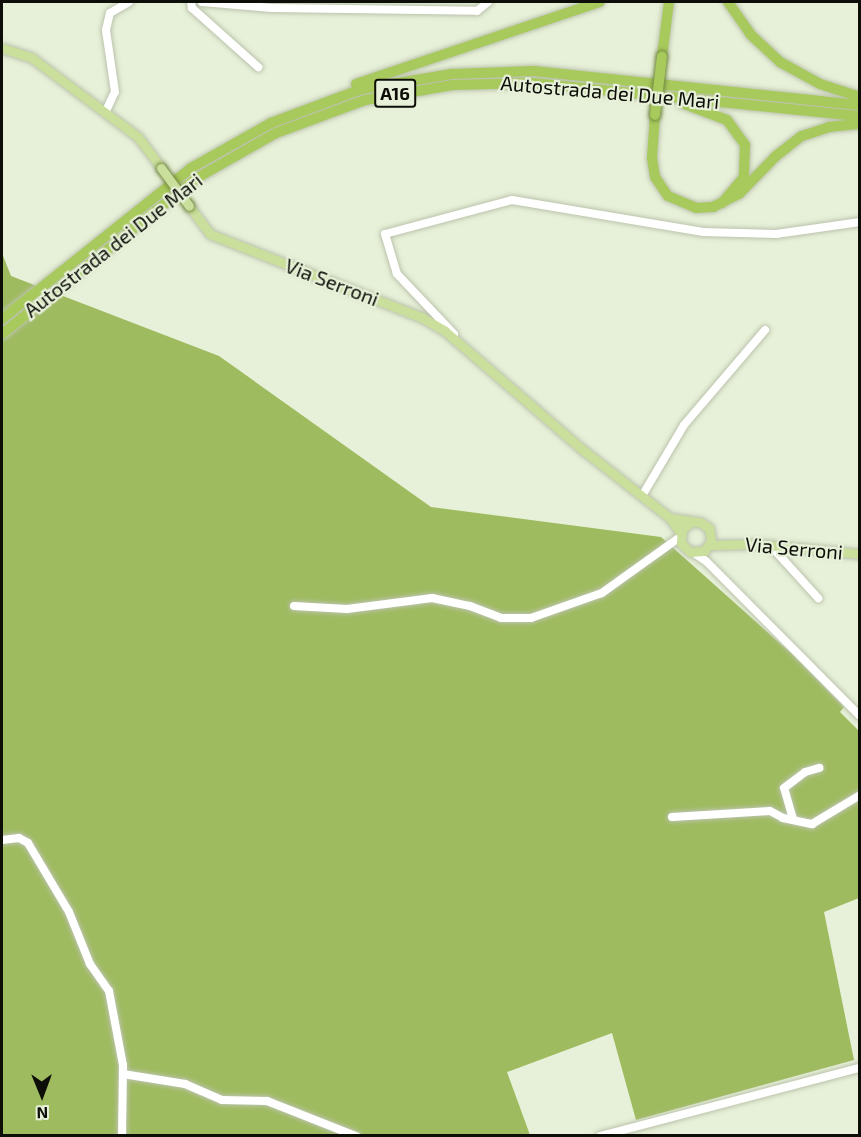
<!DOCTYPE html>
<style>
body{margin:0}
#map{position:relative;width:861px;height:1137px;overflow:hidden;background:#e7f0d8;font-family:"Exo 2",sans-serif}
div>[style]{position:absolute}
.forest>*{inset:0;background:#9fbb60}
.roads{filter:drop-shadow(0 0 2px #bbc3ac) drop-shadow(0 0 2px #bbc3ac)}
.minor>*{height:8px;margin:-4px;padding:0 4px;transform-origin:4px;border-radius:4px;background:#fff}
.major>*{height:9px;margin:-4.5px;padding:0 4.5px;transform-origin:4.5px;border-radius:4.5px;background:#cbdf9d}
.highway>*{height:10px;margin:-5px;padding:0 5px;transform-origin:5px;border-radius:5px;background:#a8c95b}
.bridges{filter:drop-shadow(0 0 2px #71883e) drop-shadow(0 0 2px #71883e)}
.major-bridge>*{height:9px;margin:-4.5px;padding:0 4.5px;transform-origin:4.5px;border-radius:4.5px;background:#cbdf9d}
.highway-bridge>*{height:10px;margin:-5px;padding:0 5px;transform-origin:5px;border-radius:5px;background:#a8c95b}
span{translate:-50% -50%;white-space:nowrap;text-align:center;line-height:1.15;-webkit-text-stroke:4.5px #e7f0d8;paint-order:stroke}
.shield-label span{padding:2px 4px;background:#e7f0d8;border:2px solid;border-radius:4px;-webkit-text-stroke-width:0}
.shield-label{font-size:18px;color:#0c0e07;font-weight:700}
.street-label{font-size:20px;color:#0c0e07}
.frame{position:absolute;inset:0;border:3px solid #0c0e07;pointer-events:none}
.north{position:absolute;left:12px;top:1065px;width:60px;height:60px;-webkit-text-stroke:4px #e7f0d8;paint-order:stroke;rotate:179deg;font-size:16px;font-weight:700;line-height:24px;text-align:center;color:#0c0e07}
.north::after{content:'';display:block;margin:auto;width:21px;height:27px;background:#0c0e07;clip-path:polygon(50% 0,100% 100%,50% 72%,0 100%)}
</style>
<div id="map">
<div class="forest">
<div style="clip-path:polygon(2px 253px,11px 276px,219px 356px,431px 507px,661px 537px,792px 654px,844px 707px,840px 712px,859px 731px,859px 898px,824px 912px,854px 1060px,636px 1120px,612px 1033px,507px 1072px,530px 1135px,2px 1135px)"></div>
</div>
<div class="roads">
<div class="minor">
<div style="left:191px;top:2px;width:6px;rotate:81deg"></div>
<div style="left:192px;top:8px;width:89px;rotate:41.8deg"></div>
<div style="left:202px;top:2px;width:70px;rotate:4.9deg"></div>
<div style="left:272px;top:8px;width:205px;rotate:0.8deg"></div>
<div style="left:477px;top:11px;width:14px;rotate:-39deg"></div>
<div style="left:105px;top:113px;width:23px;rotate:-65deg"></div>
<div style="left:115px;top:92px;width:63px;rotate:-98.3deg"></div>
<div style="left:106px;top:30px;width:17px;rotate:-77deg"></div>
<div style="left:110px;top:13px;width:22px;rotate:-30deg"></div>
<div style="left:454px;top:334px;width:83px;rotate:-133.5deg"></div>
<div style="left:397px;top:274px;width:42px;rotate:-106.7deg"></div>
<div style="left:385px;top:234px;width:131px;rotate:-15deg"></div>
<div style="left:512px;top:200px;width:194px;rotate:9.5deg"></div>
<div style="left:703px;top:232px;width:73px;rotate:1.6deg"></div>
<div style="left:776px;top:234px;width:85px;rotate:-8.1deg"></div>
<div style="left:642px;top:496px;width:82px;rotate:-59.4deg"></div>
<div style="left:684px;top:425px;width:125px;rotate:-49.5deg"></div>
<div style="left:770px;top:545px;width:72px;rotate:47.8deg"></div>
<div style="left:694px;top:553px;width:14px;rotate:34deg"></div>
<div style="left:706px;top:561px;width:218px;rotate:45.2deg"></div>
<div style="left:294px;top:606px;width:53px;rotate:3.2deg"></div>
<div style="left:347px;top:609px;width:86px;rotate:-7.4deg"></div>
<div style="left:432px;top:598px;width:39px;rotate:12deg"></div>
<div style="left:470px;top:606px;width:33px;rotate:21deg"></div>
<div style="left:501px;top:618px;width:30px"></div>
<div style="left:531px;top:618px;width:75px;rotate:-19.4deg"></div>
<div style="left:602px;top:593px;width:96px;rotate:-35.7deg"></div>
<div style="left:672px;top:817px;width:98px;rotate:-3.5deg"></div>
<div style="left:770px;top:811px;width:15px;rotate:28deg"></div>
<div style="left:783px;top:818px;width:30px;rotate:12deg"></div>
<div style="left:812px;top:824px;width:56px;rotate:-31.1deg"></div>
<div style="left:793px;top:819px;width:32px;rotate:-106deg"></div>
<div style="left:784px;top:788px;width:26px;rotate:-37deg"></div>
<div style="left:805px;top:772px;width:15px;rotate:-16deg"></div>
<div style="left:2px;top:840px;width:17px;rotate:-7deg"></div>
<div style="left:19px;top:838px;width:10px;rotate:29deg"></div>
<div style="left:28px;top:843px;width:80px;rotate:59.3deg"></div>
<div style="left:69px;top:912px;width:56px;rotate:68deg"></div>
<div style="left:90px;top:964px;width:33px;rotate:55deg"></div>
<div style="left:109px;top:991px;width:75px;rotate:79.3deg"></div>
<div style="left:123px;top:1065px;width:71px;rotate:90.8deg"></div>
<div style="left:123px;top:1074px;width:63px;rotate:9.2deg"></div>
<div style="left:185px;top:1084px;width:40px;rotate:23.4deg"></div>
<div style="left:222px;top:1100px;width:45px;rotate:1.3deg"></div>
<div style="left:267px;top:1101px;width:96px;rotate:21.5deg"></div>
<div style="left:600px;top:1136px;width:269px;rotate:-14.7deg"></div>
</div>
<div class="major">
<div style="left:2px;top:48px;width:32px;rotate:18deg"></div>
<div style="left:32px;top:58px;width:132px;rotate:36.7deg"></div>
<div style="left:138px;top:137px;width:39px;rotate:53deg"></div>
<div style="left:189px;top:206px;width:35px;rotate:53deg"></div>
<div style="left:210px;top:234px;width:227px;rotate:21.5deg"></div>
<div style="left:421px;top:317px;width:28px;rotate:30deg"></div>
<div style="left:445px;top:331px;width:182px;rotate:40.8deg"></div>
<div style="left:583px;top:450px;width:110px;rotate:38deg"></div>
<div style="left:670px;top:518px;width:19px;rotate:55deg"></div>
<div style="left:670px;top:518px;width:30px;rotate:8deg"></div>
<div style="left:700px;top:522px;width:11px;rotate:34deg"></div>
<div style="left:709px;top:528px;width:13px;rotate:81deg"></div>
<div style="left:711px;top:541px;width:12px;rotate:125deg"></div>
<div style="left:704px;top:551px;width:14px;rotate:176deg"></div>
<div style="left:690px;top:552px;width:13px;rotate:-135deg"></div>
<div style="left:681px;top:543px;width:14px;rotate:-86deg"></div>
<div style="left:682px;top:529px;width:10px;rotate:-37deg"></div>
<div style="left:710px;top:545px;width:45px;rotate:-1.3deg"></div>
<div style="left:755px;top:544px;width:105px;rotate:5.4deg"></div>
</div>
<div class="highway">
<div style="left:728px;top:2px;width:39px;rotate:55deg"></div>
<div style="left:750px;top:34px;width:41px;rotate:43deg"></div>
<div style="left:780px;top:62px;width:46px;rotate:28.8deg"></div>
<div style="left:820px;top:84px;width:42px;rotate:18deg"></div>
<div style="left:662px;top:56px;width:54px;rotate:-82.6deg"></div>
<div style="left:356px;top:84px;width:257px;rotate:-18.6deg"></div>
<div style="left:682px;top:103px;width:48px;rotate:20.7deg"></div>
<div style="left:727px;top:120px;width:31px;rotate:54deg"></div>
<div style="left:745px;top:145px;width:32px;rotate:92deg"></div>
<div style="left:744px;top:177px;width:34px;rotate:130deg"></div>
<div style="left:655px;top:115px;width:43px;rotate:94deg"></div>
<div style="left:652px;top:158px;width:19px;rotate:81deg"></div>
<div style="left:655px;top:177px;width:23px;rotate:56deg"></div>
<div style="left:668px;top:196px;width:30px;rotate:23deg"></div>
<div style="left:696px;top:208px;width:17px;rotate:-3deg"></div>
<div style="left:713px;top:207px;width:29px;rotate:-27deg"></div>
<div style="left:739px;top:194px;width:53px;rotate:-45.8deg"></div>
<div style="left:776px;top:156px;width:33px;rotate:-38deg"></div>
<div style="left:802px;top:136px;width:28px;rotate:-18deg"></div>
<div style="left:829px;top:127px;width:31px;rotate:-6deg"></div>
<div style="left:2px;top:319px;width:242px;rotate:-38.6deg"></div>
<div style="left:191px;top:168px;width:92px;rotate:-29.4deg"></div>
<div style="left:271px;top:123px;width:97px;rotate:-20.5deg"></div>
<div style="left:362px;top:89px;width:91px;rotate:-9.5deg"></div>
<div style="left:452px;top:74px;width:82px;rotate:-2.1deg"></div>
<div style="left:534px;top:71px;width:328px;rotate:6deg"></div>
<div style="left:2px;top:334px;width:250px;rotate:-38.7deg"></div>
<div style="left:197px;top:178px;width:91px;rotate:-29.7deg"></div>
<div style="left:276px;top:133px;width:95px;rotate:-20.3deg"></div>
<div style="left:365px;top:100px;width:89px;rotate:-9.7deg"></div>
<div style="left:453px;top:85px;width:80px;rotate:-1.4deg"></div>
<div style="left:533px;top:83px;width:329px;rotate:5.8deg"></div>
</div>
</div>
<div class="bridges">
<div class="major-bridge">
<div style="left:161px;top:168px;width:47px;rotate:53.6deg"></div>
</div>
<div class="highway-bridge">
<div style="left:655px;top:115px;width:59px;rotate:-83.2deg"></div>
</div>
</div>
<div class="shield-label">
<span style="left:395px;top:93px">A16</span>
</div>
<div class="street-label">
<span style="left:610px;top:92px;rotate:5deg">Autostrada dei Due Mari</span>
<span style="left:113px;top:245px;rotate:-38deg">Autostrada dei Due Mari</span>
<span style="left:332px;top:282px;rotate:21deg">Via Serroni</span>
<span style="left:794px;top:548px;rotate:5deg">Via Serroni</span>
</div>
<div class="frame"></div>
<div class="north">N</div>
</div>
